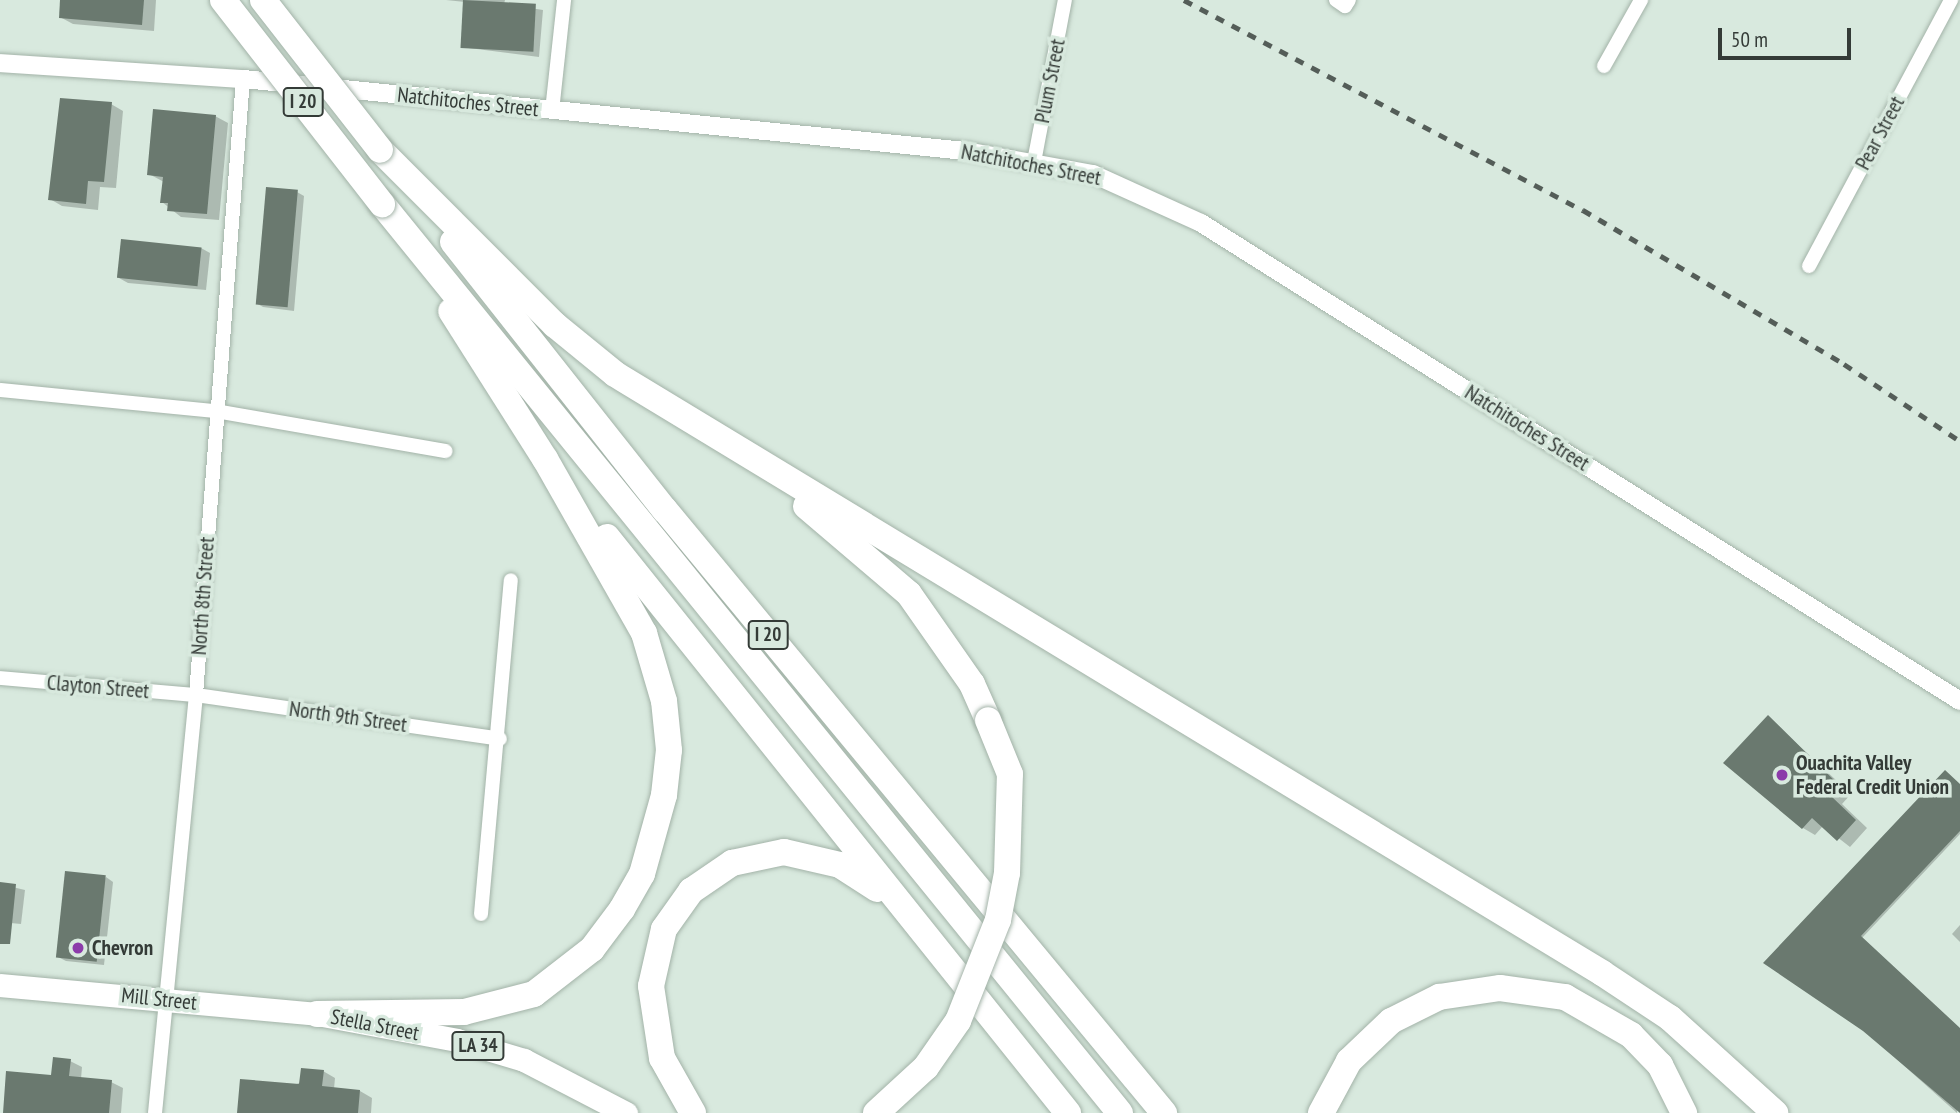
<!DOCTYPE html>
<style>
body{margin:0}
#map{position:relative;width:1960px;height:1113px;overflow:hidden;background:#d8e9de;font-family:"PT Sans Narrow",sans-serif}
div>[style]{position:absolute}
.shadow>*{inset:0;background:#0003}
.building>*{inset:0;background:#6a796f;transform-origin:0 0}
.roads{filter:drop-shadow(0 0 2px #a3b3a8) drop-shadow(0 0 2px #a3b3a8)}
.minor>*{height:14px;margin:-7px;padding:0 7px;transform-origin:7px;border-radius:7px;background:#fff}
.tertiary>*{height:18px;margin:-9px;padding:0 9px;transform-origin:9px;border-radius:9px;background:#fff}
.primary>*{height:23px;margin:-11.5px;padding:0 11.5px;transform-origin:11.5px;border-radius:11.5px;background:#fff}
.motorway>*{height:26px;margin:-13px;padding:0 13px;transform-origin:13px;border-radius:13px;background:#fff}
.rail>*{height:5px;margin-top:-2.5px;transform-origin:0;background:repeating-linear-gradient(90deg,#545d58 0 9px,transparent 0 18px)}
.bridges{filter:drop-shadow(0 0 2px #a3b3a8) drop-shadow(0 0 2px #a3b3a8)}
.motorway-bridge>*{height:26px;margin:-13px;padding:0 13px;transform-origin:13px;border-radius:13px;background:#fff}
.dots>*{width:19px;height:19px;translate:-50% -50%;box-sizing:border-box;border:4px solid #d8e9de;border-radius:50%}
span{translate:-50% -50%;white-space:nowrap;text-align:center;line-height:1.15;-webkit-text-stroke:7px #d8e9de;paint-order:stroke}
.shield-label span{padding:2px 5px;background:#d8e9de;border:2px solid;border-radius:5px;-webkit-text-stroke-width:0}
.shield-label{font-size:19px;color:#343b37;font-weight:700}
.street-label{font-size:21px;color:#343b37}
.poi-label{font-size:21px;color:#343b37;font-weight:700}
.left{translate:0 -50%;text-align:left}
.scale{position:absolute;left:1718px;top:28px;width:133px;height:32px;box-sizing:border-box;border:4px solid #343b37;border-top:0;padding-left:9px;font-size:21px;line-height:24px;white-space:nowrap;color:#343b37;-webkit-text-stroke:5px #d8e9de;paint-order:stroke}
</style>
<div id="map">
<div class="shadow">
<div style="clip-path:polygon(62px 0,156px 0,154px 31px,73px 24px,60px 17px)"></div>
<div style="clip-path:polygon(446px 0,505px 0,504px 4px,543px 10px,539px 57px,461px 47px,465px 2px)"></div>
<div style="clip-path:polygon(111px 104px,123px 111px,116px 188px,100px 187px,98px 210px,62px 206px,50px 199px)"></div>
<div style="clip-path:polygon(215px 116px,228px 123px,219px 220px,181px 217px,162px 202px,164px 182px,149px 174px)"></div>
<div style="clip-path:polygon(297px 192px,304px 196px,294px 311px,263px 307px,256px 303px)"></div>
<div style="clip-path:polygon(201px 248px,210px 253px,206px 290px,128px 283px,119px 278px)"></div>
<div style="clip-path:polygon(1768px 717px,1851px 794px,1842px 804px,1867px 828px,1850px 847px,1823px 826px,1815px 835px,1803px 828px)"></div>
<div style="clip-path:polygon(1960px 785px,1960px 834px,1862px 938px,1960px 1029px,1957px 1113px,1864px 1030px,1766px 963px)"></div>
<div style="clip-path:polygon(106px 877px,113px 882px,104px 965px,66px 961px,58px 957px)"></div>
<div style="clip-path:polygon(0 884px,25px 890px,21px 924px,0 922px)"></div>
<div style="clip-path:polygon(1960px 925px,1960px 942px,1952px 934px)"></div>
<div style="clip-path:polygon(70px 1061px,82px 1067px,81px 1079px,111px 1082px,123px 1088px,121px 1113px,4px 1113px)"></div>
<div style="clip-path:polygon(323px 1071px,335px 1078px,334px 1089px,360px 1091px,372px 1098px,371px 1113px,239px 1113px)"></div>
</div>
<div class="building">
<div style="clip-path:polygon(60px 0,144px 0,142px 25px,59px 18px)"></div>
<div style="left:463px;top:0;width:73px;height:48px;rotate:3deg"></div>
<div style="clip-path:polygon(60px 98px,112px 102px,104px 182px,88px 181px,86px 204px,48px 200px)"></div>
<div style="clip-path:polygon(153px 109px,216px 115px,207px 214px,167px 211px,168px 203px,160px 203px,163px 177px,147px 175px)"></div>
<div style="left:266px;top:187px;width:32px;height:118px;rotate:5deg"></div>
<div style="left:121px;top:239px;width:81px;height:39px;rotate:6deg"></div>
<div style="clip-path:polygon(1768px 715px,1840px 786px,1831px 796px,1856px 820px,1837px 841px,1812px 818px,1802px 829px,1723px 763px)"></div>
<div style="clip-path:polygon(1945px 770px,1960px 784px,1960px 831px,1861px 936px,1960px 1028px,1960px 1113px,1863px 1031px,1763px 963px)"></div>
<div style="left:65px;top:871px;width:41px;height:87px;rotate:6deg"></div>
<div style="clip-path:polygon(0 882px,16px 884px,10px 944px,0 944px)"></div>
<div style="clip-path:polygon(53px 1057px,71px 1059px,69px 1076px,112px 1080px,109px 1113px,3px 1113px,6px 1071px,51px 1075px)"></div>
<div style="clip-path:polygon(301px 1068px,324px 1070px,322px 1086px,360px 1090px,358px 1113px,237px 1113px,240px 1079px,299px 1084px)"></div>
</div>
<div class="roads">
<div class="minor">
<div style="left:1336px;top:0;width:11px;rotate:34deg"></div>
<div style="left:1345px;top:6px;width:7px;rotate:-56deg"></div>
<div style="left:1604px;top:66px;width:76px;rotate:-60.7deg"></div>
<div style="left:552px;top:111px;width:112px;rotate:-83.8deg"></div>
<div style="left:1034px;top:162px;width:165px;rotate:-79.2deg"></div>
<div style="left:1809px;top:266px;width:302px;rotate:-61.9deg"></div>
<div style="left:0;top:390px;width:217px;rotate:5.6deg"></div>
<div style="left:216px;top:411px;width:233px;rotate:9.9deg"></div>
<div style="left:0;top:678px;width:197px;rotate:5deg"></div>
<div style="left:196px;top:695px;width:307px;rotate:8.2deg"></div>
<div style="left:481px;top:914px;width:335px;rotate:-84.9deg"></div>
<div style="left:155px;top:1113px;width:420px;rotate:-84.4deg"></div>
<div style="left:196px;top:695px;width:618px;rotate:-85.64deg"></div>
</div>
<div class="tertiary">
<div style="left:0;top:63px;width:244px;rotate:3.8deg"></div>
<div style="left:243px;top:79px;width:727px;rotate:5.69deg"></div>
<div style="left:966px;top:151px;width:129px;rotate:10.3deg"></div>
<div style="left:1093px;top:174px;width:119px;rotate:24.4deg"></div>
<div style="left:1201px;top:223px;width:897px;rotate:32.2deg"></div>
</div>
<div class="primary">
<div style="left:0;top:985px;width:318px;rotate:5.2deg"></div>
<div style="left:317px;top:1014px;width:142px;rotate:10.5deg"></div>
<div style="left:457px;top:1040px;width:70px;rotate:16.6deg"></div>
<div style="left:524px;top:1060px;width:115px;rotate:27.5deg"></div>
</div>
<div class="motorway">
<div style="left:380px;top:150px;width:247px;rotate:45deg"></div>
<div style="left:555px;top:325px;width:77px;rotate:39.2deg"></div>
<div style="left:615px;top:374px;width:1155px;rotate:31.25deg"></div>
<div style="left:1602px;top:973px;width:82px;rotate:33.5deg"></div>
<div style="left:1670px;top:1018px;width:142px;rotate:42.1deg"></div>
<div style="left:382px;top:204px;width:1171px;rotate:50.93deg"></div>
<div style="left:453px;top:242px;width:342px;rotate:51.7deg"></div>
<div style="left:665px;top:510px;width:783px;rotate:50.39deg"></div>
<div style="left:806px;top:506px;width:135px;rotate:40.5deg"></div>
<div style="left:909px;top:594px;width:110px;rotate:55deg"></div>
<div style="left:972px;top:684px;width:39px;rotate:66deg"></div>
<div style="left:607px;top:537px;width:738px;rotate:51.33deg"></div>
<div style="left:317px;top:1014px;width:147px;rotate:-0.8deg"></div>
<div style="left:464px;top:1012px;width:72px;rotate:-14.4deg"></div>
<div style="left:534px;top:994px;width:73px;rotate:-37.8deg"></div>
<div style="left:592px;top:949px;width:50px;rotate:-53.1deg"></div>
<div style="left:622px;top:909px;width:40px;rotate:-60.3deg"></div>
<div style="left:642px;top:874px;width:82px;rotate:-74.4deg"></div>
<div style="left:664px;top:795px;width:45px;rotate:-83.7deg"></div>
<div style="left:669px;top:750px;width:49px;rotate:-95.8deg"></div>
<div style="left:664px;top:701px;width:71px;rotate:-106.4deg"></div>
<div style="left:644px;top:633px;width:200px;rotate:-119.6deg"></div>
<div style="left:545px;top:459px;width:175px;rotate:-122.4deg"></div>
<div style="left:693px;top:1113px;width:63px;rotate:-119.4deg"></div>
<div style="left:662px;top:1058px;width:73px;rotate:-98.7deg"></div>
<div style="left:651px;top:986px;width:58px;rotate:-77.2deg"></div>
<div style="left:664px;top:929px;width:47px;rotate:-54.6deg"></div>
<div style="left:691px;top:891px;width:50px;rotate:-34.3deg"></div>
<div style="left:732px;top:863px;width:53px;rotate:-11.9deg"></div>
<div style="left:784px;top:852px;width:57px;rotate:13.1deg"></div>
<div style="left:840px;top:865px;width:44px;rotate:33deg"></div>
<div style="left:1321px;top:1113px;width:59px;rotate:-61.7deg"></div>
<div style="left:1349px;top:1061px;width:58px;rotate:-43.6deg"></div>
<div style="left:1391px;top:1021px;width:54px;rotate:-26.6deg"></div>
<div style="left:1439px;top:997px;width:62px;rotate:-8.4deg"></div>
<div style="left:1500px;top:988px;width:66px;rotate:7.9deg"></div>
<div style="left:1565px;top:997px;width:76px;rotate:29.9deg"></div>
<div style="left:1631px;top:1035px;width:42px;rotate:46deg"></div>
<div style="left:1660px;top:1065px;width:54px;rotate:63.4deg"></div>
</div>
</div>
<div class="rail">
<div style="left:1184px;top:0;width:451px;rotate:27.8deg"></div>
<div style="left:1583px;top:210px;width:303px;rotate:30.5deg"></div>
<div style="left:1844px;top:364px;width:139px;rotate:33.6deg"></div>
</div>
<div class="bridges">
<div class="motorway-bridge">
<div style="left:223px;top:0;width:259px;rotate:52.1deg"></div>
<div style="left:263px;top:0;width:190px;rotate:52deg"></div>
<div style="left:876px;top:1113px;width:68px;rotate:-42.6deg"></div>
<div style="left:926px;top:1067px;width:56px;rotate:-55.2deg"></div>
<div style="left:958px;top:1021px;width:109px;rotate:-68.4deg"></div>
<div style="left:998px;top:920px;width:48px;rotate:-79.2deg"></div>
<div style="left:1007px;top:873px;width:99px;rotate:-88.3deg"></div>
<div style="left:1010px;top:774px;width:58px;rotate:-112.2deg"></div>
</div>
</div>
<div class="dots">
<div style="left:1782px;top:775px;background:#8c3baa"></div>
<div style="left:78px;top:948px;background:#8c3baa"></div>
</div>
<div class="shield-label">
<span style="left:303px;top:102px">I 20</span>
<span style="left:768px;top:635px">I 20</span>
<span style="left:478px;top:1046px">LA 34</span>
</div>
<div class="street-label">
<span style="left:1050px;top:81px;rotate:-79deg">Plum Street</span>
<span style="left:468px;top:102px;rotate:6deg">Natchitoches Street</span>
<span style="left:1880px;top:133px;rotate:-62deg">Pear Street</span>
<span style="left:1031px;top:165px;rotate:11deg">Natchitoches Street</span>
<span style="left:1527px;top:428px;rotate:32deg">Natchitoches Street</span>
<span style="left:203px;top:596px;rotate:-86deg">North 8th Street</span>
<span style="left:98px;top:687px;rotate:5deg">Clayton Street</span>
<span style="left:348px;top:717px;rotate:8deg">North 9th Street</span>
<span style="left:159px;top:999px;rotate:6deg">Mill Street</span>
<span style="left:375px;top:1025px;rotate:11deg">Stella Street</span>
</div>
<div class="poi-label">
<span class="left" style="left:1796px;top:775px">Ouachita Valley<br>Federal Credit Union</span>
<span class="left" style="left:92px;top:948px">Chevron</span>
</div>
<div class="scale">50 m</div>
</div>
